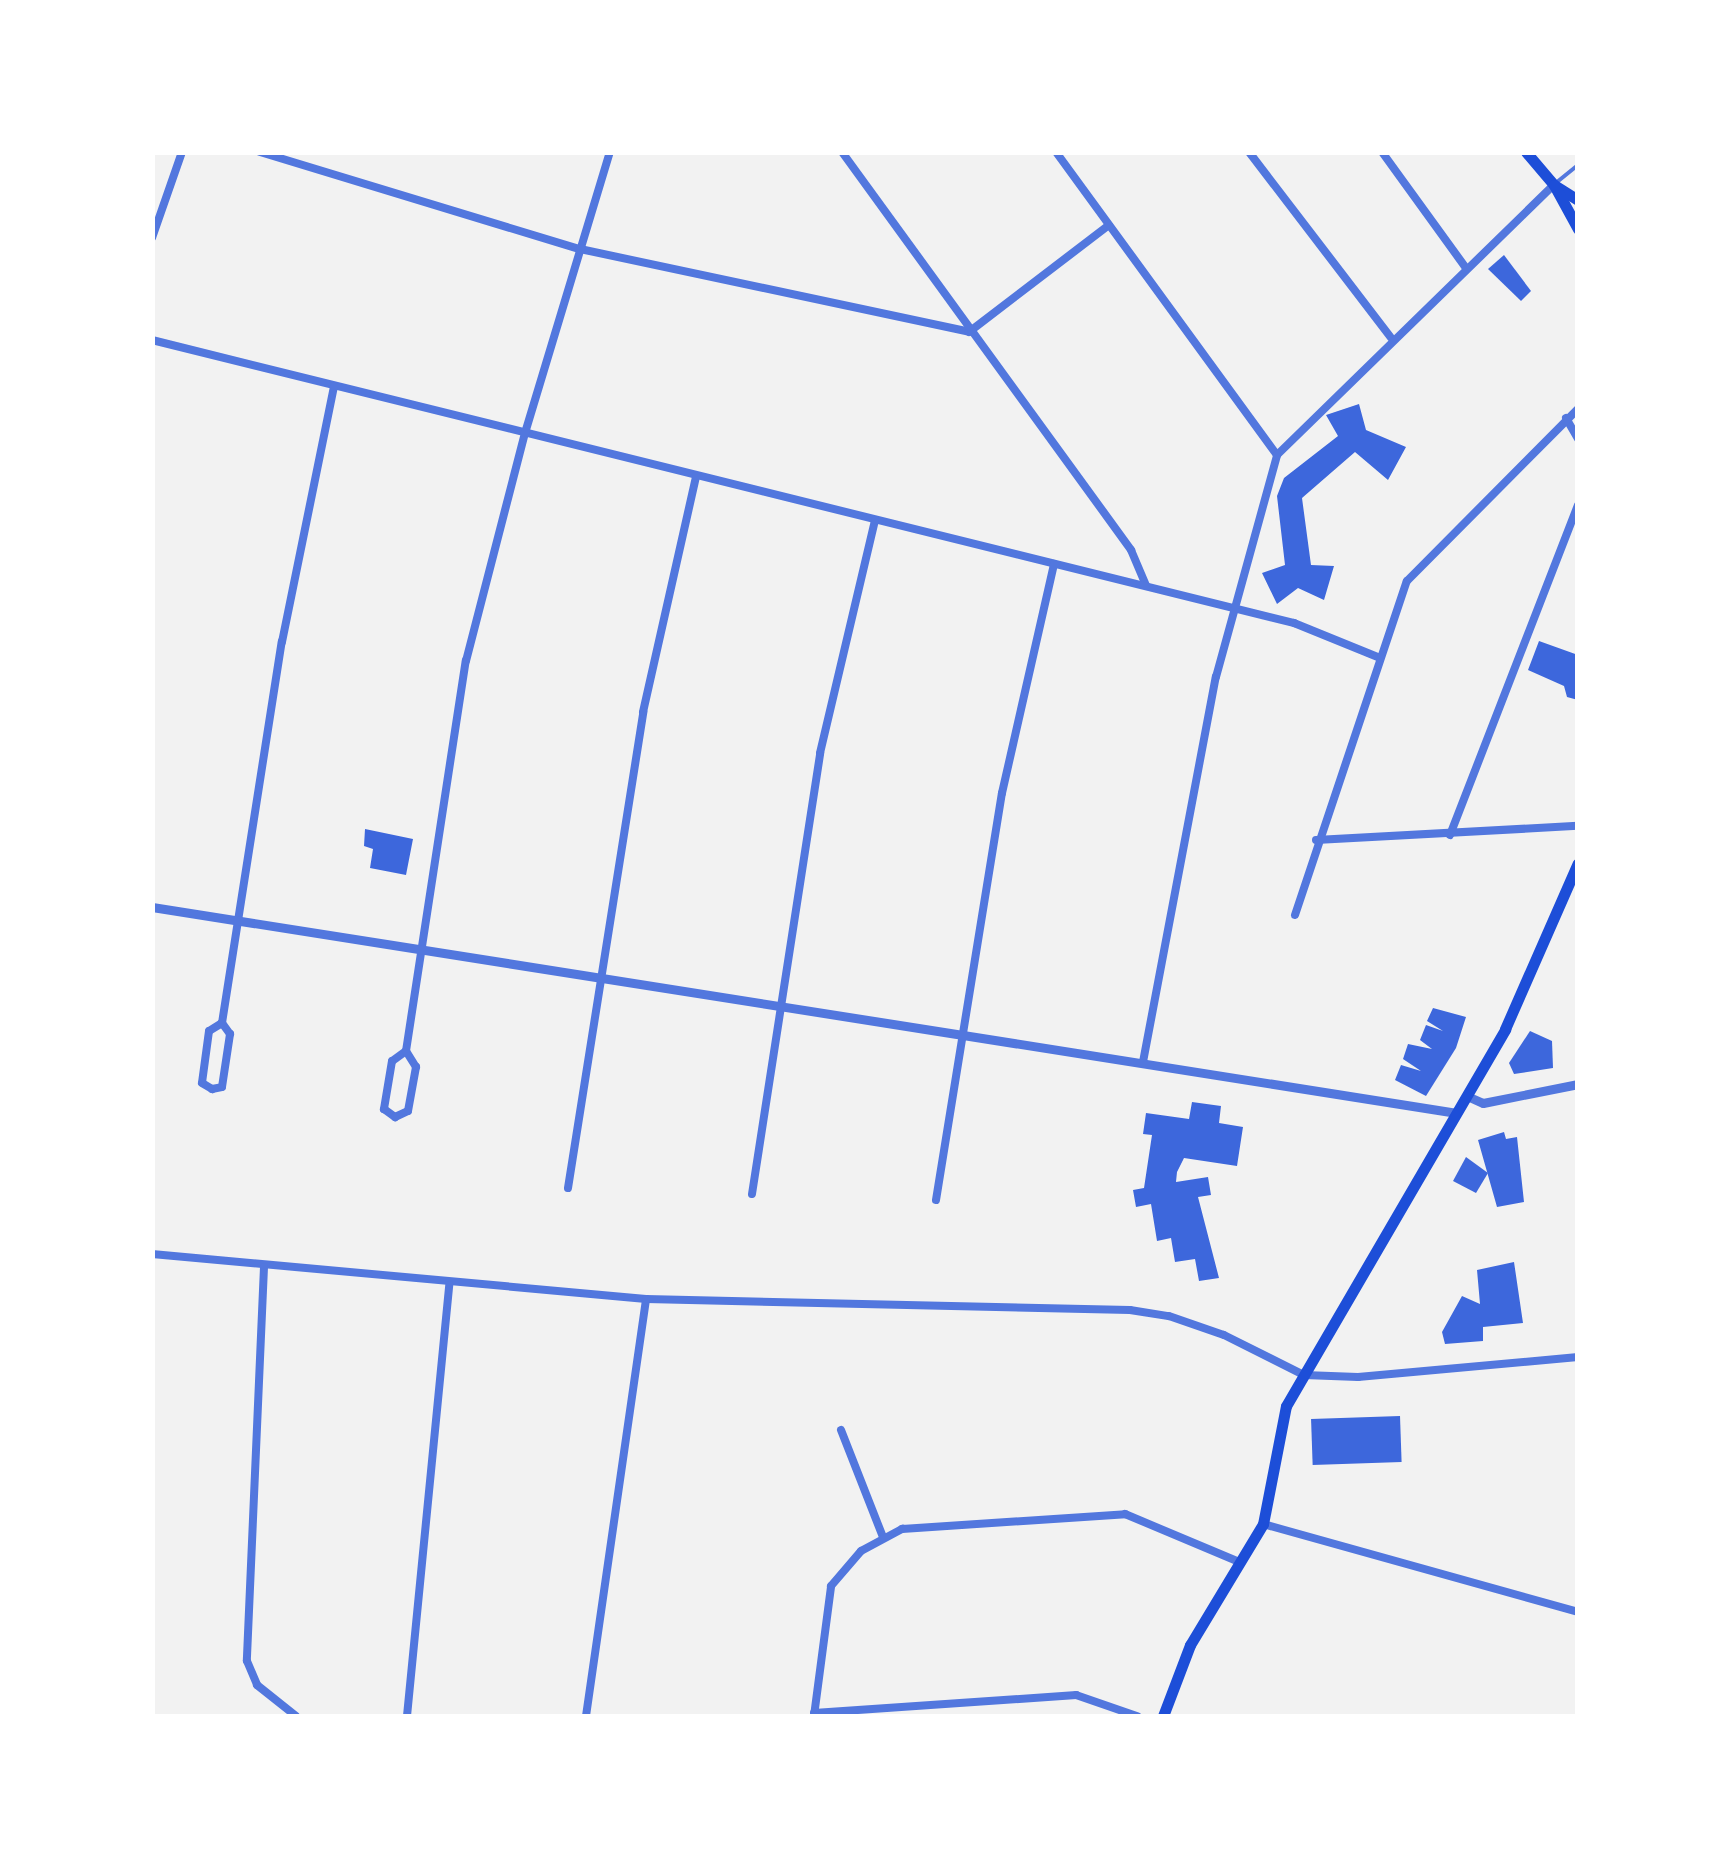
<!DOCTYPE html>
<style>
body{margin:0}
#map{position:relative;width:1730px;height:1869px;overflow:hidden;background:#f2f2f2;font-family:Ubuntu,sans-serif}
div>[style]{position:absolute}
.building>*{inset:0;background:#3d67dc;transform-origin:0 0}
.service>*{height:4px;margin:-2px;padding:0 2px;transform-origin:2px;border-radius:2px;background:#5277de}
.minor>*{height:8px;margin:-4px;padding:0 4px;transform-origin:4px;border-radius:4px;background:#5277de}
.tertiary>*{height:9px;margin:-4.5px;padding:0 4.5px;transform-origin:4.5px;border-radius:4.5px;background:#5277de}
.primary>*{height:11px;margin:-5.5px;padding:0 5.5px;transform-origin:5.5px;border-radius:5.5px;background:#1d4ed8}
span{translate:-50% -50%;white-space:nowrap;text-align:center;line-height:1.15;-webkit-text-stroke:10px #fff;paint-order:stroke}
.frame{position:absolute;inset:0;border:155px solid #fff;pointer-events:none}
</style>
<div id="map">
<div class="building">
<div style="clip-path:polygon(1504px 255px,1531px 291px,1521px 301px,1488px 269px)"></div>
<div style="clip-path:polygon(1359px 404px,1366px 430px,1406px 447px,1388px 480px,1355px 452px,1302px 498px,1311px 565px,1334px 566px,1324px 600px,1298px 588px,1277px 604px,1262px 573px,1285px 565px,1277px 496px,1284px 478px,1338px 436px,1326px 415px)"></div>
<div style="clip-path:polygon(1539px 641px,1578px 655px,1578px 700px,1567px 697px,1564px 686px,1528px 670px)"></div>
<div style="clip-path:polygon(365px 829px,413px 839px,406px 875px,370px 868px,373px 849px,364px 846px)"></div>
<div style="clip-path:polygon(1433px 1008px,1466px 1017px,1456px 1048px,1426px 1096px,1395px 1080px,1401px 1065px,1421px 1071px,1403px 1059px,1408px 1044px,1432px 1049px,1420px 1040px,1426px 1025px,1443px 1031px,1427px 1021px)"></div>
<div style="clip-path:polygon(1530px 1031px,1552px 1041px,1553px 1068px,1514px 1074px,1509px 1063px)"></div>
<div style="clip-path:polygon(1192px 1102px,1221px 1106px,1219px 1123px,1243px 1127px,1237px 1166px,1184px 1158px,1177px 1172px,1176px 1182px,1208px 1177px,1211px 1195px,1198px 1197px,1219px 1278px,1199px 1281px,1195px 1259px,1175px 1262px,1171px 1238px,1157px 1241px,1151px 1204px,1136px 1207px,1133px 1190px,1144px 1188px,1152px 1135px,1143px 1134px,1146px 1113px,1189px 1119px)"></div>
<div style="clip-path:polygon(1504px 1132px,1506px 1139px,1517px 1137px,1524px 1202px,1497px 1207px,1478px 1140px)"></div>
<div style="clip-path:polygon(1466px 1157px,1488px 1173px,1476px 1193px,1453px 1181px)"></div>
<div style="clip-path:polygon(1514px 1262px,1523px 1323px,1483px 1327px,1483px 1341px,1445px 1344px,1442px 1332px,1462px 1296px,1480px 1304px,1477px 1270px)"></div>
<div style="left:1400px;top:1416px;width:46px;height:89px;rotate:88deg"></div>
</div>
<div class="service">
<div style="left:1557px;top:182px;width:27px;rotate:-39deg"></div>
</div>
<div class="minor">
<div style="left:260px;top:152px;width:334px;rotate:16.9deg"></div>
<div style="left:580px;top:249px;width:398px;rotate:12deg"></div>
<div style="left:969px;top:332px;width:176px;rotate:-37.4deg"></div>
<div style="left:842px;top:152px;width:492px;rotate:54deg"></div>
<div style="left:1131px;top:550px;width:38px;rotate:67deg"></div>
<div style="left:1056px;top:152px;width:375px;rotate:53.9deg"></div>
<div style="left:1249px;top:152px;width:234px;rotate:52.6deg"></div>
<div style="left:1382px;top:152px;width:143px;rotate:54.1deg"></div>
<div style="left:152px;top:238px;width:91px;rotate:-70.8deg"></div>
<div style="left:152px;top:340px;width:1177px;rotate:13.92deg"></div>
<div style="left:1294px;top:623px;width:93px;rotate:22.1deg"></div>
<div style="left:1566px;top:418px;width:24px;rotate:60deg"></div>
<div style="left:1450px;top:835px;width:354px;rotate:-68.8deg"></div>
<div style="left:1316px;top:840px;width:262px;rotate:-3.1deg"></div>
<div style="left:1295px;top:915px;width:352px;rotate:-71.5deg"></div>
<div style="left:1407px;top:581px;width:243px;rotate:-45.2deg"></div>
<div style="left:222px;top:1023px;width:15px;rotate:148deg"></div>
<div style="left:209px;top:1031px;width:52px;rotate:97.7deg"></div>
<div style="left:202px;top:1083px;width:12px;rotate:31deg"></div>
<div style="left:212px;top:1089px;width:10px;rotate:-11deg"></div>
<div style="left:222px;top:1087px;width:54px;rotate:-81.4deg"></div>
<div style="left:230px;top:1034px;width:14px;rotate:-126deg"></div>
<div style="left:222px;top:1023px;width:386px;rotate:-81.1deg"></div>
<div style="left:282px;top:642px;width:261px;rotate:-78.5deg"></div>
<div style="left:406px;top:1051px;width:17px;rotate:144deg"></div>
<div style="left:392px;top:1061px;width:49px;rotate:99.5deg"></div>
<div style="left:384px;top:1109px;width:14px;rotate:36deg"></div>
<div style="left:395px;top:1117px;width:14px;rotate:-25deg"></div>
<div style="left:408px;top:1111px;width:45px;rotate:-79.7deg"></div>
<div style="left:416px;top:1067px;width:19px;rotate:-122deg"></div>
<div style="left:406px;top:1051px;width:395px;rotate:-81.3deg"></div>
<div style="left:466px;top:661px;width:236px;rotate:-75.5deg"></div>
<div style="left:525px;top:433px;width:294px;rotate:-73.2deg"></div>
<div style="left:1143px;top:1062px;width:392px;rotate:-79.3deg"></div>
<div style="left:1216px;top:677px;width:230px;rotate:-74.6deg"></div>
<div style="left:1277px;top:455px;width:387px;rotate:-44.3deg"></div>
<div style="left:568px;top:1188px;width:482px;rotate:-81deg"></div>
<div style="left:643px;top:712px;width:242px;rotate:-77.3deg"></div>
<div style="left:752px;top:1194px;width:446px;rotate:-81.2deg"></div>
<div style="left:820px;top:753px;width:239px;rotate:-76.7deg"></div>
<div style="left:936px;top:1200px;width:412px;rotate:-80.8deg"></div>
<div style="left:1002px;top:793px;width:235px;rotate:-77.2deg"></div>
<div style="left:152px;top:1254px;width:496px;rotate:5.2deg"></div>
<div style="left:646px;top:1299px;width:484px;rotate:1.3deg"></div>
<div style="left:1130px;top:1310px;width:39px;rotate:9deg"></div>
<div style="left:1169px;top:1316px;width:58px;rotate:19.1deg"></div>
<div style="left:1224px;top:1335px;width:89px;rotate:26.6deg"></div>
<div style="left:1304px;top:1375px;width:54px;rotate:2.1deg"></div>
<div style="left:1358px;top:1377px;width:221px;rotate:-5.2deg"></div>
<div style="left:264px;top:1267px;width:394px;rotate:92.5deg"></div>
<div style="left:247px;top:1661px;width:26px;rotate:67deg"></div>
<div style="left:257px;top:1685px;width:50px;rotate:38.5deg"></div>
<div style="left:841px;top:1430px;width:115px;rotate:68.6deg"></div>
<div style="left:1263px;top:1524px;width:327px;rotate:15.6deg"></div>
<div style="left:814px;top:1713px;width:263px;rotate:-3.9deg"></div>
<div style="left:1076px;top:1695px;width:65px;rotate:19deg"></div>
<div style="left:407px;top:1716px;width:433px;rotate:-84.4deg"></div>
<div style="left:586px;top:1716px;width:421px;rotate:-81.8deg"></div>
<div style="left:814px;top:1716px;width:131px;rotate:-82.5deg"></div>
<div style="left:831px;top:1586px;width:46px;rotate:-49.4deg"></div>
<div style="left:861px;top:1551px;width:47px;rotate:-28.2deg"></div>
<div style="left:902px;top:1529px;width:224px;rotate:-3.8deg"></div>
<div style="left:1125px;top:1514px;width:124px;rotate:22.8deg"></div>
</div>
<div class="tertiary">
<div style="left:152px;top:907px;width:1321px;rotate:8.97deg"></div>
<div style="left:1467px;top:1096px;width:17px;rotate:24deg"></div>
<div style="left:1483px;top:1103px;width:97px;rotate:-11.3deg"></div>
</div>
<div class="primary">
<div style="left:1526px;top:152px;width:43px;rotate:49.7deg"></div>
<div style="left:1554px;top:185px;width:28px;rotate:32deg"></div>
<div style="left:1554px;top:185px;width:50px;rotate:61.4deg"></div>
<div style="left:1163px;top:1716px;width:76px;rotate:-69.2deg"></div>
<div style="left:1190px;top:1645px;width:141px;rotate:-58.9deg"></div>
<div style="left:1263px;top:1524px;width:120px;rotate:-79deg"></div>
<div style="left:1286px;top:1406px;width:436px;rotate:-59.8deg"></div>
<div style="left:1505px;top:1029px;width:181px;rotate:-66.3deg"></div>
</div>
<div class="frame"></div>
</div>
